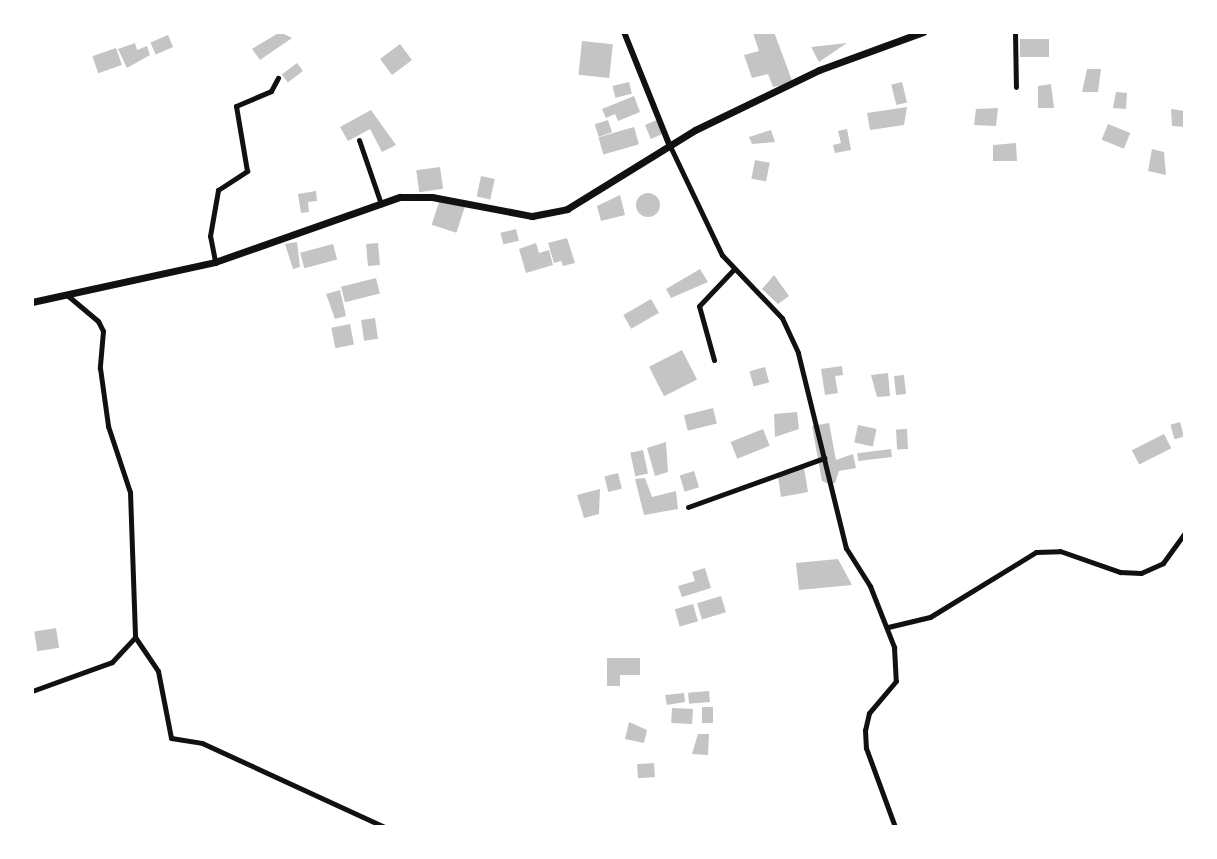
<!DOCTYPE html>
<style>
body{margin:0}
#map{position:relative;width:1217px;height:859px;overflow:hidden;background:#fff;font-family:Cabin,sans-serif}
div>[style]{position:absolute}
.building>*{inset:0;background:#c4c4c4;transform-origin:0 0}
.round{border-radius:50%}
.minor>*{height:5px;margin:-2.5px;padding:0 2.5px;transform-origin:2.5px;border-radius:2.5px;background:#111}
.tertiary>*{height:6px;margin:-3px;padding:0 3px;transform-origin:3px;border-radius:3px;background:#111}
.secondary>*{height:7px;margin:-3.5px;padding:0 3.5px;transform-origin:3.5px;border-radius:3.5px;background:#111}
span{translate:-50% -50%;white-space:nowrap;text-align:center;line-height:1.15;-webkit-text-stroke:6px #fff;paint-order:stroke}
.frame{position:absolute;inset:0;border:34px solid #fff;pointer-events:none}
</style>
<div id="map">
<div class="building">
<div style="clip-path:polygon(280px 32px,292px 38px,260px 60px,252px 49px)"></div>
<div style="clip-path:polygon(774px 32px,793px 83px,773px 87px,768px 74px,752px 78px,744px 55px,759px 51px,753px 33px)"></div>
<div style="left:168px;top:35px;width:13px;height:19px;rotate:67deg"></div>
<div style="left:1049px;top:39px;width:18px;height:29px;rotate:90deg"></div>
<div style="left:582px;top:41px;width:31px;height:34px;rotate:6deg"></div>
<div style="clip-path:polygon(135px 43px,137px 50px,147px 46px,150px 55px,127px 68px,118px 49px)"></div>
<div style="clip-path:polygon(847px 43px,819px 62px,811px 47px)"></div>
<div style="left:400px;top:44px;width:20px;height:25px;rotate:53deg"></div>
<div style="left:116px;top:48px;width:18px;height:25px;rotate:71deg"></div>
<div style="left:297px;top:63px;width:10px;height:19px;rotate:53deg"></div>
<div style="clip-path:polygon(1087px 69px,1101px 69px,1098px 92px,1082px 92px)"></div>
<div style="left:629px;top:82px;width:12px;height:17px;rotate:76deg"></div>
<div style="left:902px;top:82px;width:21px;height:11px;rotate:76deg"></div>
<div style="clip-path:polygon(1051px 84px,1054px 108px,1038px 108px,1038px 86px)"></div>
<div style="clip-path:polygon(1116px 92px,1127px 93px,1126px 109px,1113px 108px)"></div>
<div style="clip-path:polygon(634px 96px,640px 112px,618px 121px,615px 114px,606px 118px,602px 109px)"></div>
<div style="clip-path:polygon(907px 107px,904px 125px,870px 130px,867px 113px)"></div>
<div style="clip-path:polygon(998px 108px,996px 126px,974px 125px,976px 109px)"></div>
<div style="clip-path:polygon(1171px 109px,1185px 111px,1185px 127px,1172px 126px)"></div>
<div style="clip-path:polygon(371px 110px,396px 145px,382px 152px,370px 129px,348px 141px,340px 127px)"></div>
<div style="left:608px;top:120px;width:13px;height:14px;rotate:72deg"></div>
<div style="left:657px;top:120px;width:15px;height:13px;rotate:67deg"></div>
<div style="left:1108px;top:124px;width:24px;height:17px;rotate:22deg"></div>
<div style="left:634px;top:127px;width:18px;height:37px;rotate:74deg"></div>
<div style="clip-path:polygon(847px 129px,851px 150px,835px 153px,833px 145px,841px 143px,838px 131px)"></div>
<div style="clip-path:polygon(771px 130px,775px 142px,752px 144px,749px 137px)"></div>
<div style="clip-path:polygon(1016px 143px,1017px 161px,993px 161px,993px 145px)"></div>
<div style="clip-path:polygon(1152px 149px,1164px 152px,1166px 175px,1148px 171px)"></div>
<div style="left:755px;top:160px;width:15px;height:19px;rotate:11deg"></div>
<div style="left:440px;top:167px;width:22px;height:24px;rotate:82deg"></div>
<div style="left:481px;top:176px;width:14px;height:21px;rotate:12deg"></div>
<div style="clip-path:polygon(316px 191px,317px 201px,308px 202px,309px 212px,301px 213px,298px 194px)"></div>
<div class="round" style="left:636px;top:193px;width:24px;height:24px"></div>
<div style="clip-path:polygon(620px 195px,625px 215px,601px 221px,597px 206px)"></div>
<div style="left:440px;top:199px;width:26px;height:27px;rotate:18deg"></div>
<div style="left:516px;top:229px;width:12px;height:16px;rotate:76deg"></div>
<div style="clip-path:polygon(567px 238px,575px 263px,563px 266px,561px 261px,554px 263px,548px 243px)"></div>
<div style="clip-path:polygon(297px 242px,300px 267px,293px 269px,285px 244px)"></div>
<div style="left:378px;top:243px;width:22px;height:12px;rotate:85deg"></div>
<div style="clip-path:polygon(536px 243px,539px 253px,549px 250px,553px 265px,526px 273px,519px 249px)"></div>
<div style="left:333px;top:244px;width:16px;height:34px;rotate:75deg"></div>
<div style="clip-path:polygon(700px 269px,708px 282px,671px 298px,666px 289px)"></div>
<div style="clip-path:polygon(774px 275px,789px 296px,778px 304px,762px 289px)"></div>
<div style="left:376px;top:278px;width:16px;height:36px;rotate:76deg"></div>
<div style="clip-path:polygon(340px 290px,346px 316px,335px 319px,326px 294px)"></div>
<div style="left:651px;top:299px;width:16px;height:32px;rotate:60deg"></div>
<div style="left:375px;top:318px;width:21px;height:14px;rotate:82deg"></div>
<div style="left:350px;top:324px;width:21px;height:19px;rotate:79deg"></div>
<div style="left:682px;top:350px;width:33px;height:37px;rotate:63deg"></div>
<div style="clip-path:polygon(842px 366px,843px 375px,835px 376px,838px 393px,825px 395px,821px 369px)"></div>
<div style="left:765px;top:367px;width:16px;height:16px;rotate:75deg"></div>
<div style="clip-path:polygon(888px 373px,890px 396px,877px 397px,871px 375px)"></div>
<div style="left:904px;top:375px;width:19px;height:10px;rotate:84deg"></div>
<div style="left:713px;top:408px;width:16px;height:30px;rotate:76deg"></div>
<div style="clip-path:polygon(797px 412px,799px 429px,775px 437px,774px 414px)"></div>
<div style="left:1180px;top:422px;width:15px;height:10px;rotate:74deg"></div>
<div style="clip-path:polygon(829px 423px,836px 460px,853px 454px,856px 468px,839px 471px,835px 483px,829px 484px,822px 481px,812px 426px)"></div>
<div style="left:858px;top:425px;width:19px;height:18px;rotate:12deg"></div>
<div style="left:763px;top:429px;width:18px;height:35px;rotate:68deg"></div>
<div style="left:907px;top:429px;width:20px;height:11px;rotate:87deg"></div>
<div style="left:1164px;top:434px;width:16px;height:36px;rotate:63deg"></div>
<div style="clip-path:polygon(666px 442px,668px 472px,655px 476px,647px 448px)"></div>
<div style="left:891px;top:449px;width:8px;height:34px;rotate:83deg"></div>
<div style="left:643px;top:450px;width:24px;height:13px;rotate:78deg"></div>
<div style="clip-path:polygon(804px 468px,808px 492px,781px 497px,778px 476px)"></div>
<div style="left:694px;top:471px;width:17px;height:15px;rotate:73deg"></div>
<div style="left:618px;top:473px;width:16px;height:14px;rotate:76deg"></div>
<div style="clip-path:polygon(645px 478px,652px 497px,676px 491px,678px 509px,644px 515px,635px 479px)"></div>
<div style="clip-path:polygon(600px 489px,599px 514px,584px 518px,577px 495px)"></div>
<div style="clip-path:polygon(838px 559px,852px 585px,799px 590px,796px 563px)"></div>
<div style="clip-path:polygon(705px 568px,711px 588px,682px 597px,678px 586px,695px 581px,692px 572px)"></div>
<div style="left:721px;top:596px;width:17px;height:25px;rotate:73deg"></div>
<div style="left:693px;top:604px;width:18px;height:19px;rotate:74deg"></div>
<div style="left:56px;top:628px;width:20px;height:22px;rotate:81deg"></div>
<div style="clip-path:polygon(607px 658px,640px 658px,640px 675px,620px 675px,620px 686px,607px 686px)"></div>
<div style="left:709px;top:691px;width:11px;height:21px;rotate:85deg"></div>
<div style="clip-path:polygon(684px 693px,685px 702px,667px 705px,665px 695px)"></div>
<div style="left:702px;top:707px;width:11px;height:16px"></div>
<div style="left:672px;top:708px;width:21px;height:15px;rotate:3deg"></div>
<div style="clip-path:polygon(629px 722px,647px 730px,644px 743px,625px 739px)"></div>
<div style="clip-path:polygon(698px 734px,709px 734px,708px 755px,692px 754px)"></div>
<div style="left:654px;top:763px;width:14px;height:17px;rotate:86deg"></div>
</div>
<div class="minor">
<div style="left:1015px;top:32px;width:55px;rotate:89deg"></div>
<div style="left:359px;top:140px;width:68px;rotate:71deg"></div>
<div style="left:669px;top:144px;width:123px;rotate:64.5deg"></div>
<div style="left:722px;top:255px;width:87px;rotate:46.4deg"></div>
<div style="left:782px;top:318px;width:38px;rotate:65deg"></div>
<div style="left:798px;top:353px;width:201px;rotate:76.2deg"></div>
<div style="left:846px;top:548px;width:45px;rotate:57.7deg"></div>
<div style="left:870px;top:586px;width:66px;rotate:68.5deg"></div>
<div style="left:894px;top:647px;width:34px;rotate:87deg"></div>
<div style="left:896px;top:681px;width:42px;rotate:130.2deg"></div>
<div style="left:869px;top:713px;width:17px;rotate:103deg"></div>
<div style="left:865px;top:730px;width:18px;rotate:87deg"></div>
<div style="left:866px;top:748px;width:84px;rotate:69.8deg"></div>
<div style="left:215px;top:261px;width:25px;rotate:-101deg"></div>
<div style="left:210px;top:236px;width:47px;rotate:-80.1deg"></div>
<div style="left:218px;top:190px;width:35px;rotate:-33deg"></div>
<div style="left:247px;top:171px;width:66px;rotate:-99.6deg"></div>
<div style="left:236px;top:106px;width:38px;rotate:-23deg"></div>
<div style="left:271px;top:91px;width:15px;rotate:-62deg"></div>
<div style="left:67px;top:295px;width:40px;rotate:40deg"></div>
<div style="left:98px;top:321px;width:11px;rotate:63deg"></div>
<div style="left:103px;top:331px;width:37px;rotate:95deg"></div>
<div style="left:100px;top:368px;width:59px;rotate:82.1deg"></div>
<div style="left:108px;top:426px;width:70px;rotate:71.6deg"></div>
<div style="left:130px;top:492px;width:145px;rotate:88deg"></div>
<div style="left:135px;top:637px;width:41px;rotate:55.9deg"></div>
<div style="left:158px;top:671px;width:68px;rotate:79deg"></div>
<div style="left:171px;top:738px;width:31px;rotate:9deg"></div>
<div style="left:202px;top:743px;width:201px;rotate:24.7deg"></div>
<div style="left:714px;top:360px;width:56px;rotate:-105.5deg"></div>
<div style="left:699px;top:306px;width:50px;rotate:-46.6deg"></div>
<div style="left:688px;top:507px;width:145px;rotate:-19.8deg"></div>
<div style="left:888px;top:627px;width:43px;rotate:-13.4deg"></div>
<div style="left:930px;top:617px;width:124px;rotate:-31.5deg"></div>
<div style="left:1036px;top:552px;width:24px;rotate:-2deg"></div>
<div style="left:1060px;top:551px;width:64px;rotate:19.3deg"></div>
<div style="left:1120px;top:572px;width:21px;rotate:3deg"></div>
<div style="left:1141px;top:573px;width:24px;rotate:-24deg"></div>
<div style="left:1163px;top:563px;width:37px;rotate:-54deg"></div>
<div style="left:32px;top:691px;width:85px;rotate:-19.9deg"></div>
<div style="left:112px;top:662px;width:34px;rotate:-47deg"></div>
</div>
<div class="tertiary">
<div style="left:624px;top:32px;width:121px;rotate:68.1deg"></div>
</div>
<div class="secondary">
<div style="left:32px;top:302px;width:187px;rotate:-12.3deg"></div>
<div style="left:215px;top:262px;width:196px;rotate:-19.4deg"></div>
<div style="left:400px;top:197px;width:32px"></div>
<div style="left:432px;top:197px;width:102px;rotate:10.8deg"></div>
<div style="left:532px;top:216px;width:36px;rotate:-11deg"></div>
<div style="left:567px;top:209px;width:150px;rotate:-31.7deg"></div>
<div style="left:695px;top:130px;width:138px;rotate:-25.8deg"></div>
<div style="left:819px;top:70px;width:111px;rotate:-20.1deg"></div>
</div>
<div class="frame"></div>
</div>
